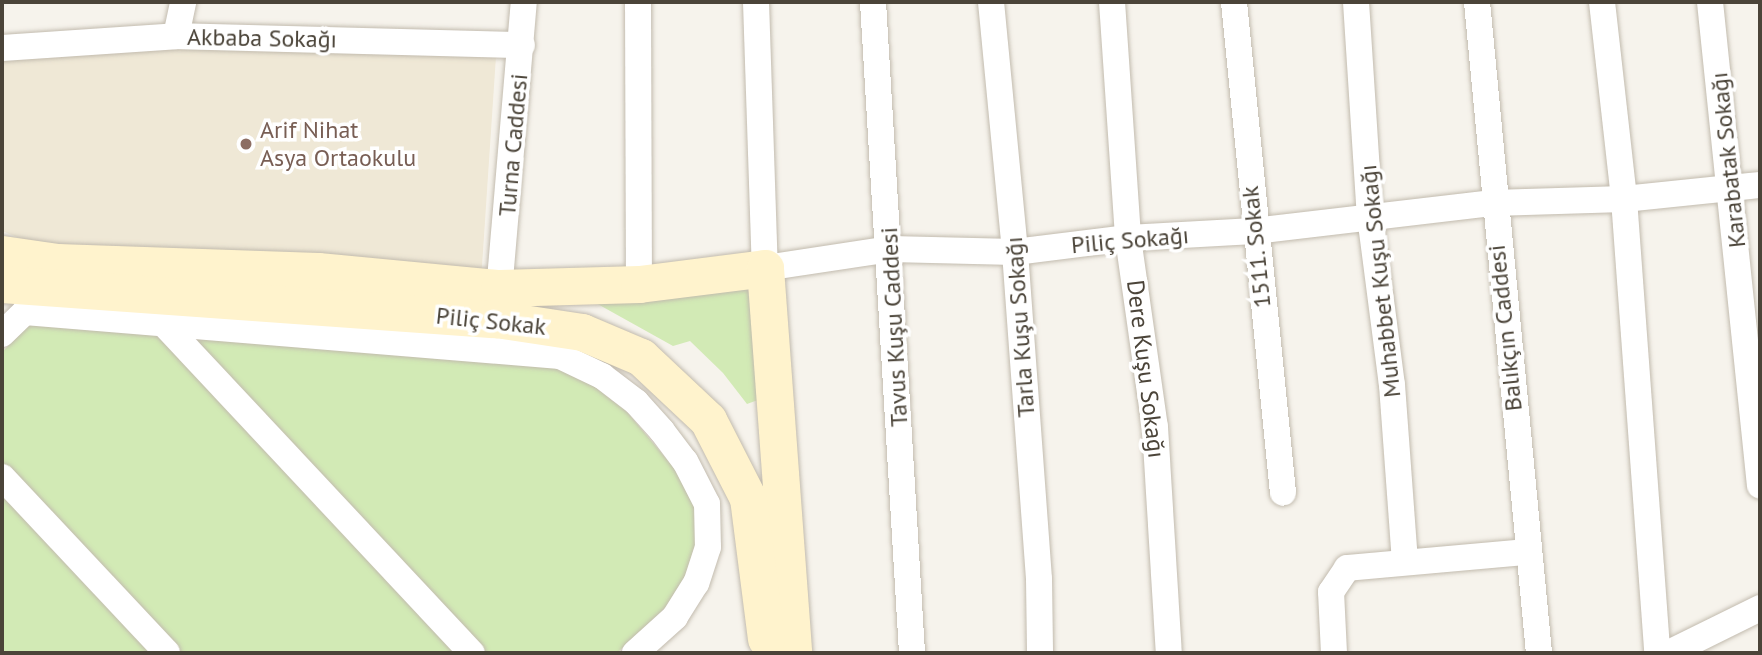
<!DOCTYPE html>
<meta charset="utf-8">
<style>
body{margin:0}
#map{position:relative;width:1762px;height:655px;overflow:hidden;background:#f6f3ec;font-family:"PT Sans",sans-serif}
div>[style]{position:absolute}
.education>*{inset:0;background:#efe8d6}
.green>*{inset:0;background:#d2eab5}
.roads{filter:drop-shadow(0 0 2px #c2bbae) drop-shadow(0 0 2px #c2bbae)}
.street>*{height:26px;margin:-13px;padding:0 13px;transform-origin:13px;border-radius:13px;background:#fff}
.secondary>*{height:37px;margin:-18.5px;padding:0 18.5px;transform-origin:18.5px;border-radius:18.5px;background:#fff3cd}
.dots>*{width:19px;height:19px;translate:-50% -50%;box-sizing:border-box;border:4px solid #fff;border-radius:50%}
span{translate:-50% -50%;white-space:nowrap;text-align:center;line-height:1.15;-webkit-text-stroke:7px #fff;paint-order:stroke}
.street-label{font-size:24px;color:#4b4439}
.education-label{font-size:24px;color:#785e54}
.left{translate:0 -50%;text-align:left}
.frame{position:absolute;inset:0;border:4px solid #4b4439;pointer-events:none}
</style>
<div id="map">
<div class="education">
<div style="clip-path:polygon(162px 45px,496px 56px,481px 281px,42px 247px,2px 231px,2px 57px)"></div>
</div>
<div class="green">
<div style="clip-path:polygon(755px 281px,766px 397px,747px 404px,723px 373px,690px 341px,673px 346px,594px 302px)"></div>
<div style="clip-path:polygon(29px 325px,163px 336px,460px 653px,176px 653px,2px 468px,2px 352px)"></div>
<div style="clip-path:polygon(188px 338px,557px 368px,595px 387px,627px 412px,674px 468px,695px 507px,695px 545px,685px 577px,665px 608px,617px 653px,483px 653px)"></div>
<div style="clip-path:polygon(2px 488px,157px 653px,2px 653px)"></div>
</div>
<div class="roads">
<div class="street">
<div style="left:638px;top:2px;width:282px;rotate:89.8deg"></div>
<div style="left:756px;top:2px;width:266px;rotate:88.1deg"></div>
<div style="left:765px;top:268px;width:126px;rotate:-8.6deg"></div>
<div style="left:890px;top:249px;width:125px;rotate:1.4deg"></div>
<div style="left:1015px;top:252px;width:114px;rotate:-7.1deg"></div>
<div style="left:1128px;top:238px;width:126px;rotate:-3.2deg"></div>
<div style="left:1254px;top:231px;width:241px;rotate:-6.7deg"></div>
<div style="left:1493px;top:203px;width:131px;rotate:-1.7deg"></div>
<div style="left:1624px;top:199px;width:137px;rotate:-5.9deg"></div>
<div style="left:873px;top:2px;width:652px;rotate:86.57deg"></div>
<div style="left:991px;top:2px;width:251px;rotate:84.5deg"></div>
<div style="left:1015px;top:252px;width:328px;rotate:85.8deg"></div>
<div style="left:1039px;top:579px;width:74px;rotate:89.2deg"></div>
<div style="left:1112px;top:2px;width:237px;rotate:86.1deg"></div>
<div style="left:1128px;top:238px;width:191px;rotate:81.9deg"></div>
<div style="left:1155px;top:427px;width:226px;rotate:86.5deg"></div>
<div style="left:1234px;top:2px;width:493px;rotate:84.3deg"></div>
<div style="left:1356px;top:2px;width:214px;rotate:86.3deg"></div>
<div style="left:1370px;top:216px;width:170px;rotate:82.6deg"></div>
<div style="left:1392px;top:385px;width:176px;rotate:85.8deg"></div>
<div style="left:1477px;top:2px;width:654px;rotate:84.56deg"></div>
<div style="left:1602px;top:2px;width:198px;rotate:83.6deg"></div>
<div style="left:1624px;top:199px;width:455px;rotate:85.8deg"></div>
<div style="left:1710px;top:2px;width:486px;rotate:84.1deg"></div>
<div style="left:176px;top:36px;width:35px;rotate:-78deg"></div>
<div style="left:2px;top:48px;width:174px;rotate:-3.9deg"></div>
<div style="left:176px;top:36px;width:346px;rotate:1.5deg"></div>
<div style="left:498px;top:303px;width:302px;rotate:-85.1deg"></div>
<div style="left:163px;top:323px;width:452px;rotate:46.9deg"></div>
<div style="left:2px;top:334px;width:32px;rotate:-44deg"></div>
<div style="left:25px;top:312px;width:537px;rotate:4.7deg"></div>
<div style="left:560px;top:356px;width:47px;rotate:25.5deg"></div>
<div style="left:602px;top:376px;width:43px;rotate:37.4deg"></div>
<div style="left:636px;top:402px;width:39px;rotate:48deg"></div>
<div style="left:662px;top:431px;width:38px;rotate:53deg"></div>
<div style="left:685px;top:461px;width:48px;rotate:62.9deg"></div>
<div style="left:707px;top:504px;width:43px;rotate:88.7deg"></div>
<div style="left:708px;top:547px;width:38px;rotate:108deg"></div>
<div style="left:696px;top:583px;width:40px;rotate:122deg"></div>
<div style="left:675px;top:617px;width:54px;rotate:138deg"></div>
<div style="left:2px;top:477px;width:241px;rotate:46.8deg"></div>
<div style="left:1334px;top:653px;width:61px;rotate:-92.8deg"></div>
<div style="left:1331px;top:592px;width:29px;rotate:-56deg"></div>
<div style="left:1347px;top:568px;width:182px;rotate:-5.1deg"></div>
<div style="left:1669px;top:653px;width:102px;rotate:-26.3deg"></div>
</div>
<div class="secondary">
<div style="left:2px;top:254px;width:56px;rotate:8.3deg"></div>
<div style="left:57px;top:262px;width:261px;rotate:2deg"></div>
<div style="left:318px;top:271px;width:182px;rotate:5.4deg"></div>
<div style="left:499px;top:288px;width:140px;rotate:-1.6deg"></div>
<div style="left:639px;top:284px;width:127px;rotate:-7.2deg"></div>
<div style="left:765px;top:268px;width:386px;rotate:85.8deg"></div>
<div style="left:2px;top:284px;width:495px;rotate:4.1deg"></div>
<div style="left:496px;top:319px;width:87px;rotate:8.6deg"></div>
<div style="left:582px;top:332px;width:64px;rotate:23deg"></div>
<div style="left:641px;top:357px;width:92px;rotate:43.2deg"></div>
<div style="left:708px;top:420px;width:88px;rotate:62.9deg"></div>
<div style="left:748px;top:498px;width:142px;rotate:82.7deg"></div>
</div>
</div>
<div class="dots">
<div style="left:246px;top:144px;background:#8d6e63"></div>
</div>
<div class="street-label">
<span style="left:262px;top:38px;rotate:1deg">Akbaba Sokağı</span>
<span style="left:513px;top:145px;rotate:-85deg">Turna Caddesi</span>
<span style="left:1728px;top:160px;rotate:-96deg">Karabatak Sokağı</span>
<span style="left:1130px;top:240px;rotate:-5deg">Piliç Sokağı</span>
<span style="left:1256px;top:247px;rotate:-96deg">1511. Sokak</span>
<span style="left:1380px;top:281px;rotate:-96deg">Muhabbet Kuşu Sokağı</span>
<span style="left:491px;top:321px;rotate:6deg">Piliç Sokak</span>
<span style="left:894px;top:327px;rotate:-93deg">Tavus Kuşu Caddesi</span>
<span style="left:1020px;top:327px;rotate:-94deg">Tarla Kuşu Sokağı</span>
<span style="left:1505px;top:328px;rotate:-96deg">Balıkçın Caddesi</span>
<span style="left:1146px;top:369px;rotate:83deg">Dere Kuşu Sokağı</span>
</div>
<div class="education-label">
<span class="left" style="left:260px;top:144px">Arif Nihat<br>Asya Ortaokulu</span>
</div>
<div class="frame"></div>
</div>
